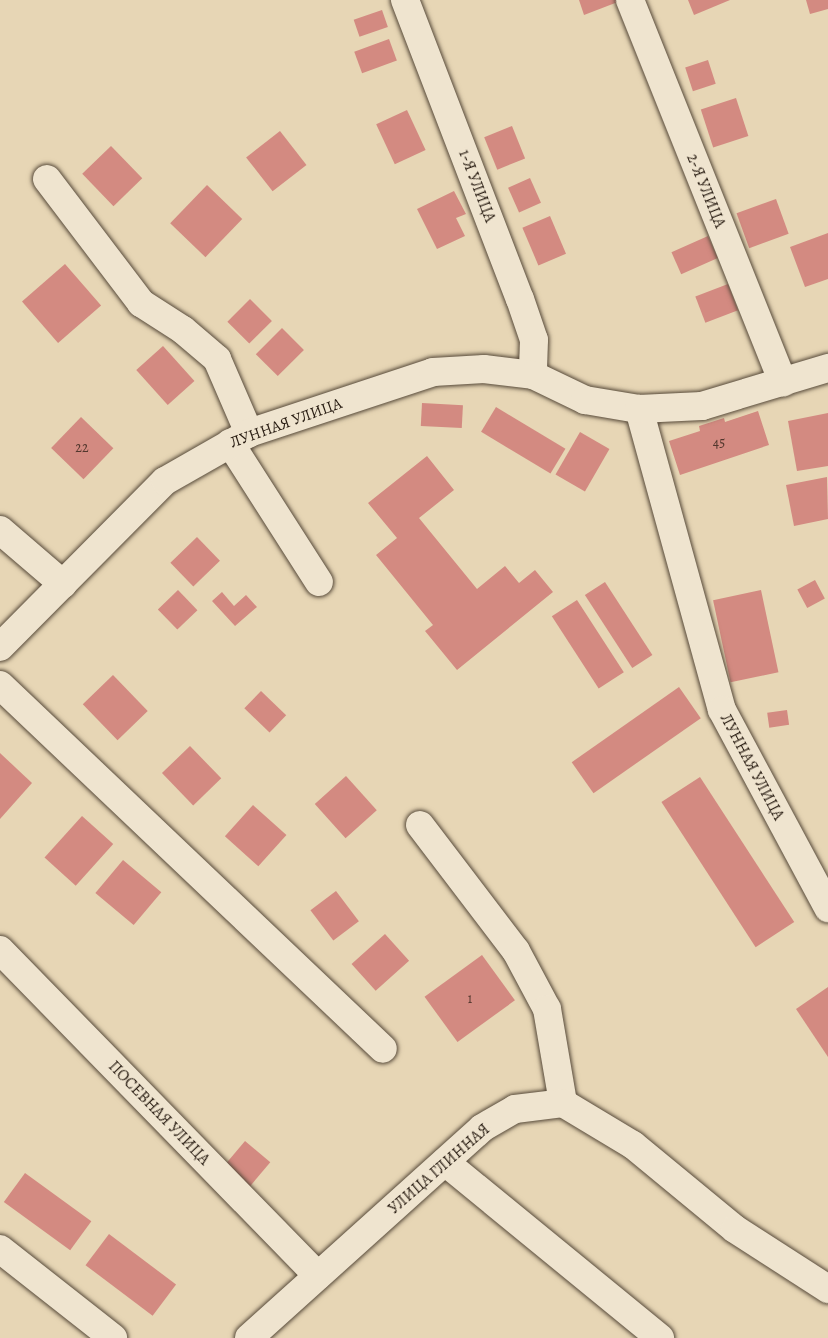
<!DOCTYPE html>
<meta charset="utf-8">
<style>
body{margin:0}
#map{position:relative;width:828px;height:1338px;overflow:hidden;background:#e7d6b5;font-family:Alegreya,serif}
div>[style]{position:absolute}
.building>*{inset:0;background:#d38a81;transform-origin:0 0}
.roads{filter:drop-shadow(0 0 2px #574a3a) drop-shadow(0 0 2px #574a3a)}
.minor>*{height:28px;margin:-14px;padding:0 14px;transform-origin:14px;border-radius:14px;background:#efe4cf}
span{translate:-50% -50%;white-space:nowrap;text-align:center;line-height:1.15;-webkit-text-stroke:4.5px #efe4cf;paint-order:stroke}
.number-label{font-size:14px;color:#52372d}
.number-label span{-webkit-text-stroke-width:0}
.street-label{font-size:16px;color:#271b11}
</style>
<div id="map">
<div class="building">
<div style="clip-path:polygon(579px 0,623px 0,584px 15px)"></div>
<div style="clip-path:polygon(688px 0,730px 0,694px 15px)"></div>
<div style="clip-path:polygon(806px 0,828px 0,828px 9px,810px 14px)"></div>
<div style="left:382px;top:10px;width:18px;height:30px;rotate:71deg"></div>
<div style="left:389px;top:39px;width:23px;height:37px;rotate:70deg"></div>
<div style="left:708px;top:60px;width:25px;height:24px;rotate:72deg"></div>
<div style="left:736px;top:98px;width:40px;height:37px;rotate:72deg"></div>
<div style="left:407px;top:110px;width:44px;height:34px;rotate:65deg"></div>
<div style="left:512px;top:126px;width:35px;height:30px;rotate:68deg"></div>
<div style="left:280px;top:131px;width:43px;height:43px;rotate:52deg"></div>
<div style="left:111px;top:146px;width:45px;height:40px;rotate:46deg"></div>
<div style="left:530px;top:178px;width:27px;height:24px;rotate:66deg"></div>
<div style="left:207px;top:185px;width:49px;height:53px;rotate:44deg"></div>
<div style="clip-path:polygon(454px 191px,466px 214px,456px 218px,465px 236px,437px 249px,417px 209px)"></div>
<div style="left:776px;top:199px;width:37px;height:42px;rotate:70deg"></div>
<div style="left:550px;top:216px;width:41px;height:30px;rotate:67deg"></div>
<div style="clip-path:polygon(828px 233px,828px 279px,805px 287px,790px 247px)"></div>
<div style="left:708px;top:236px;width:24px;height:40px;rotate:66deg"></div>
<div style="left:65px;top:264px;width:55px;height:57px;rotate:49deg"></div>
<div style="left:728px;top:284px;width:28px;height:35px;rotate:69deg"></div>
<div style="left:250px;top:299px;width:31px;height:32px;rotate:45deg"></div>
<div style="left:282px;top:328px;width:31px;height:37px;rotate:45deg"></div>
<div style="left:163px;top:346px;width:47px;height:36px;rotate:48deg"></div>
<div style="left:422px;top:403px;width:41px;height:23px;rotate:3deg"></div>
<div style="left:496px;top:407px;width:81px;height:29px;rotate:31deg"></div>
<div style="clip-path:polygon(758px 411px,769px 445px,680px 475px,669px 441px,700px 431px,699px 426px,724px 418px,725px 422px)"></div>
<div style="clip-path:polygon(828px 413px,828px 466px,797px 471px,788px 421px)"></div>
<div style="left:81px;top:417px;width:45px;height:43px;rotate:44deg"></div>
<div style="left:580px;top:432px;width:34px;height:49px;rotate:30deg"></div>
<div style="clip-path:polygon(427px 456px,454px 490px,419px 518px,477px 589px,505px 566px,519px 583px,535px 570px,553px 592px,457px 670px,425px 631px,433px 625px,376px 555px,397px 538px,368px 503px)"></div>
<div style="clip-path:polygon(827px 477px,828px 519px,794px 526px,786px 485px)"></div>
<div style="left:197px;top:537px;width:33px;height:37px;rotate:46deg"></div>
<div style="left:815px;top:580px;width:21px;height:20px;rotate:62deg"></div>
<div style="left:605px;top:582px;width:87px;height:24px;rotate:57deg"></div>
<div style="left:178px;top:590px;width:28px;height:28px;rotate:46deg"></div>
<div style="left:761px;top:590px;width:84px;height:49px;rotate:78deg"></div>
<div style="clip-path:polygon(222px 592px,234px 606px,246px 595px,257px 607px,235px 626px,212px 601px)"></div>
<div style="left:577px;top:600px;width:86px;height:30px;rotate:57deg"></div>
<div style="left:113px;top:675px;width:50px;height:42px;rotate:46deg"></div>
<div style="left:679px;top:687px;width:38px;height:131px;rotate:55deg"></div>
<div style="left:261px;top:691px;width:35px;height:24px;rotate:44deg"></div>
<div style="left:787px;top:710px;width:15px;height:20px;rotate:82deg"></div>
<div style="left:190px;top:746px;width:45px;height:39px;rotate:46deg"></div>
<div style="clip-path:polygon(0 753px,32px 783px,0 819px)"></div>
<div style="left:346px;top:776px;width:46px;height:42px;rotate:48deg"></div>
<div style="left:700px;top:777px;width:173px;height:46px;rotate:57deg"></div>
<div style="left:253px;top:805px;width:45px;height:42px;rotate:42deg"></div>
<div style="left:82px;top:816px;width:42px;height:56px;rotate:42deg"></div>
<div style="left:123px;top:860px;width:50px;height:43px;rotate:40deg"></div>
<div style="left:336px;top:891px;width:38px;height:32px;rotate:53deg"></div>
<div style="left:385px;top:934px;width:36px;height:45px;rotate:48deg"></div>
<div style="left:482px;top:955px;width:56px;height:71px;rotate:54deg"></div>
<div style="clip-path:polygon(828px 987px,828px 1057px,796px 1009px)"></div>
<div style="left:245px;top:1141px;width:33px;height:38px;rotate:40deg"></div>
<div style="left:25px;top:1173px;width:82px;height:36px;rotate:36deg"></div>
<div style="left:109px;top:1234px;width:84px;height:39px;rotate:37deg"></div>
</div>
<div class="roads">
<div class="minor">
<div style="left:405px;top:0;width:320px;rotate:69deg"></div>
<div style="left:520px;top:299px;width:43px;rotate:71.1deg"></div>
<div style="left:534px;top:340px;width:35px;rotate:92deg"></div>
<div style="left:630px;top:0;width:412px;rotate:68.2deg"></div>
<div style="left:47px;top:179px;width:156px;rotate:52.8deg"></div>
<div style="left:141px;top:303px;width:50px;rotate:32.7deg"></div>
<div style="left:183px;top:330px;width:45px;rotate:40.5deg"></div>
<div style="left:217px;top:359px;width:81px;rotate:66.6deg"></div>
<div style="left:639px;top:409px;width:312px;rotate:74.6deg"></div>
<div style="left:722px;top:710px;width:225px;rotate:61.8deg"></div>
<div style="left:230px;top:443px;width:165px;rotate:57.4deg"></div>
<div style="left:0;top:530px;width:83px;rotate:40.6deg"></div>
<div style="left:0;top:647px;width:234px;rotate:-45.2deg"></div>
<div style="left:165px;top:481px;width:97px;rotate:-29.7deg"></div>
<div style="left:249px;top:433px;width:194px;rotate:-18.3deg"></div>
<div style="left:433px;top:372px;width:51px;rotate:-3.4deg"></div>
<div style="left:484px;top:369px;width:49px;rotate:7deg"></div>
<div style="left:533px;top:375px;width:58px;rotate:25.7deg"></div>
<div style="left:585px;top:400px;width:55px;rotate:9.5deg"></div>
<div style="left:639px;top:409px;width:63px;rotate:-2.7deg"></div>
<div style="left:702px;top:406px;width:132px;rotate:-16.8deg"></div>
<div style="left:0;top:685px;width:528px;rotate:43.54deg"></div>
<div style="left:420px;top:825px;width:158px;rotate:52.7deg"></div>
<div style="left:516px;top:951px;width:66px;rotate:61.9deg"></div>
<div style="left:547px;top:1009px;width:95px;rotate:80.3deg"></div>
<div style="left:0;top:950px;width:455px;rotate:45.7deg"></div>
<div style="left:445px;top:1162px;width:278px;rotate:39.3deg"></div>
<div style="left:0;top:1249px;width:144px;rotate:38.2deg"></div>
<div style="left:249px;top:1338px;width:314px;rotate:-42deg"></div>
<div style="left:482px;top:1128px;width:38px;rotate:-30deg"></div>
<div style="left:515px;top:1109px;width:48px;rotate:-7.1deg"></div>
<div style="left:563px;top:1103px;width:82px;rotate:31deg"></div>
<div style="left:633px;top:1145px;width:132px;rotate:39.5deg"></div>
<div style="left:735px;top:1229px;width:111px;rotate:32.8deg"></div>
</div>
</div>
<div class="number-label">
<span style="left:719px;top:443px">45</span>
<span style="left:82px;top:448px">22</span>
<span style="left:470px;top:999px">1</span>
</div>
<div class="street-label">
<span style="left:477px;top:186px;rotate:69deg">1-Я УЛИЦА</span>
<span style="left:706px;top:191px;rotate:68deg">2-Я УЛИЦА</span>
<span style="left:286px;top:423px;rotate:-20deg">ЛУННАЯ УЛИЦА</span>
<span style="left:752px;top:767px;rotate:62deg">ЛУННАЯ УЛИЦА</span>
<span style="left:159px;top:1113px;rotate:46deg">ПОСЕВНАЯ УЛИЦА</span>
<span style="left:439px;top:1169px;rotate:-41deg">УЛИЦА ГЛИННАЯ</span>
</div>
</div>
